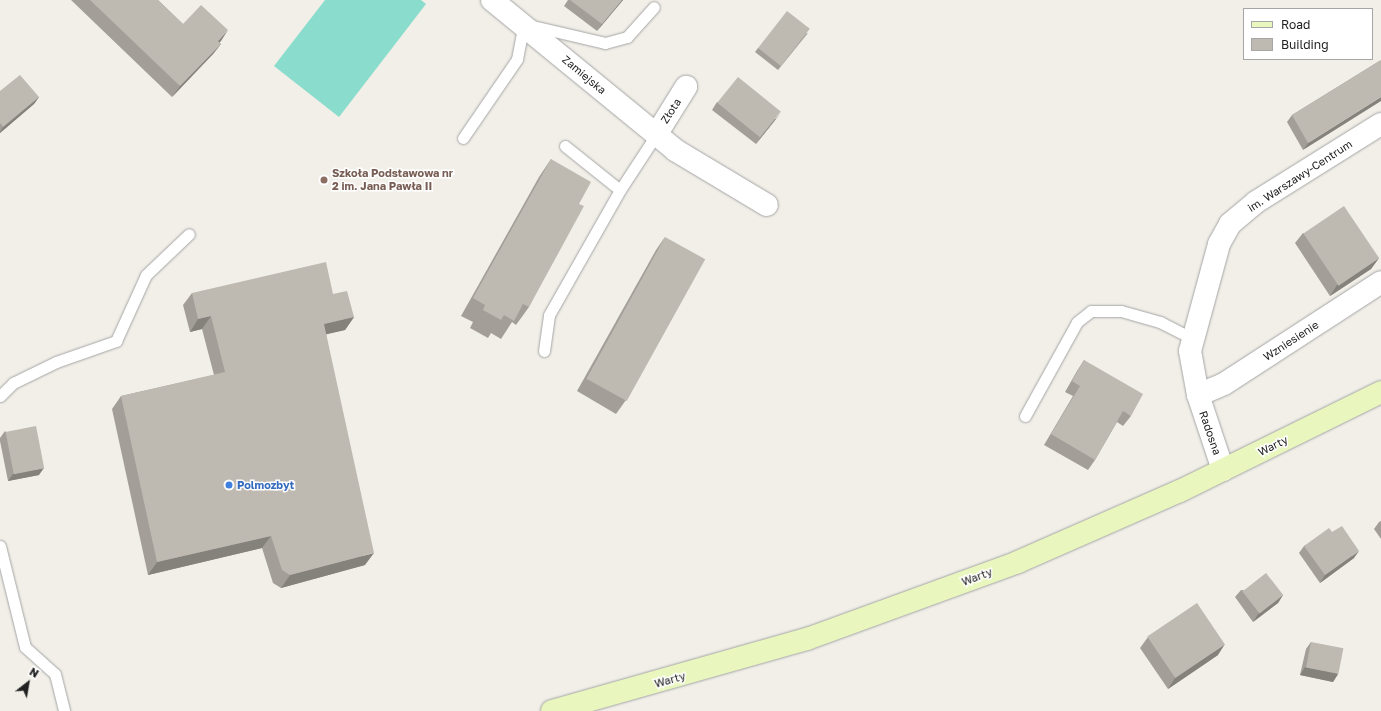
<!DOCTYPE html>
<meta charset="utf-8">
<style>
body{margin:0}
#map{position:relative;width:1381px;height:711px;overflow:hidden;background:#f1efe8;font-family:"Golos Text",sans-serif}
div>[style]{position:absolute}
.pitch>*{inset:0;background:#8adccc}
.roads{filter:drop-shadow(0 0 1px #a5a5a5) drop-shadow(0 0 1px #a5a5a5)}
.lane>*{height:11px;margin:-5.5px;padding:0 5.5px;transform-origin:5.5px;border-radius:5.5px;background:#fff}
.street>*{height:22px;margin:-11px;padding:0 11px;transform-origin:11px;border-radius:11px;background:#fff}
.secondary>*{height:22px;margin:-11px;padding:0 11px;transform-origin:11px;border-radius:11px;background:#e9f7bf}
.wall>*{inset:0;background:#a39f98}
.shaded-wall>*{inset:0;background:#85827c}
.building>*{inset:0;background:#beb9b1;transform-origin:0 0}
.dots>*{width:11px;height:11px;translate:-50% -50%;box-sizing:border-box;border:2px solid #fff;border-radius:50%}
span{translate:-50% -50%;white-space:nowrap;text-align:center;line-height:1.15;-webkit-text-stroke:3px #fff;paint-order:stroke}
.street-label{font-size:11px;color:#212121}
.education-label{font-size:11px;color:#785e54;font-weight:700}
.left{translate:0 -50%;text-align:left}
.shop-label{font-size:11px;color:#366cbe;font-weight:700}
.legend{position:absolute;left:1243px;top:8px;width:130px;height:52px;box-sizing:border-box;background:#fff;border:1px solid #a6a6a6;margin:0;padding:5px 7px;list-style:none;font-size:12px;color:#212121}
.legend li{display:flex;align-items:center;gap:8px;height:20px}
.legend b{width:20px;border:1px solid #a6a6a6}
.north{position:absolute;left:8px;top:663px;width:40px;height:40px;-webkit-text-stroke:3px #fff;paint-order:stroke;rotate:31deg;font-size:11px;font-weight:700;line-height:16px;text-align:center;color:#212121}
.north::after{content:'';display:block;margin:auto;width:14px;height:18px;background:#212121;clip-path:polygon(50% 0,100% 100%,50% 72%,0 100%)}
</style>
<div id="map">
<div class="pitch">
<div style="clip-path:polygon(325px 0,421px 0,426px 4px,339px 117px,274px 66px)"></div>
</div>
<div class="roads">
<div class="lane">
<div style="left:463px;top:138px;width:96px;rotate:-55.6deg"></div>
<div style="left:517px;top:59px;width:36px;rotate:-79deg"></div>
<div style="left:524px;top:24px;width:83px;rotate:13.2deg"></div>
<div style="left:605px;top:43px;width:23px;rotate:-15deg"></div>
<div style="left:627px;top:37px;width:40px;rotate:-48deg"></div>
<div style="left:565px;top:146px;width:70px;rotate:38.7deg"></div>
<div style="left:544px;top:351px;width:36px;rotate:-82deg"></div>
<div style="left:549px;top:315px;width:144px;rotate:-60.4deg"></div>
<div style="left:620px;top:190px;width:66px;rotate:-56.8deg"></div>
<div style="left:0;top:396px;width:18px;rotate:-45deg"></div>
<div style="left:13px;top:383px;width:48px;rotate:-26deg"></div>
<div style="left:56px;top:362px;width:64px;rotate:-19.3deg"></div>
<div style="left:116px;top:341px;width:72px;rotate:-65.6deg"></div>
<div style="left:146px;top:275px;width:59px;rotate:-43.6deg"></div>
<div style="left:1025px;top:416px;width:107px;rotate:-61deg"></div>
<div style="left:1077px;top:322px;width:18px;rotate:-38deg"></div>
<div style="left:1091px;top:311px;width:30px"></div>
<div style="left:1121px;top:311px;width:41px;rotate:15.8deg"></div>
<div style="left:1160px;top:322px;width:36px;rotate:27deg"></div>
<div style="left:0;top:546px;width:104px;rotate:76.1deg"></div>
<div style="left:25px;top:647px;width:40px;rotate:42deg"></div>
<div style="left:55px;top:674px;width:38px;rotate:76deg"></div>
</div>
<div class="street">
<div style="left:492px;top:0;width:237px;rotate:39.3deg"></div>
<div style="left:675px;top:150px;width:107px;rotate:30.9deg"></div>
<div style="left:656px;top:135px;width:57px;rotate:-58deg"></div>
<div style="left:1198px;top:395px;width:28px;rotate:-23deg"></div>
<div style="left:1224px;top:384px;width:187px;rotate:-33deg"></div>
<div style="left:1223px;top:470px;width:79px;rotate:-108.4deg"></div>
<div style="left:1198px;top:395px;width:45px;rotate:-100.3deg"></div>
<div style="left:1190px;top:351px;width:111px;rotate:-74.8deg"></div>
<div style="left:1219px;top:244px;width:23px;rotate:-61deg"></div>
<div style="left:1230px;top:224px;width:34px;rotate:-40deg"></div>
<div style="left:1256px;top:202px;width:147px;rotate:-32deg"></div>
</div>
<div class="secondary">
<div style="left:552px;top:711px;width:265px;rotate:-15.8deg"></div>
<div style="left:807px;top:639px;width:225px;rotate:-20deg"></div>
<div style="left:1018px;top:562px;width:177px;rotate:-23.7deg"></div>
<div style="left:1180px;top:491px;width:224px;rotate:-26.2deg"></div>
</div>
</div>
<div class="wall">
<div style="clip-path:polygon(71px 0,158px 0,183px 24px,221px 41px,219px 42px,221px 44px,213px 54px,172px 97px)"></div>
<div style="clip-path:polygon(568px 0,623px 0,597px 31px,564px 6px)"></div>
<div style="clip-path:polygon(808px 33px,778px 70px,755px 52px,758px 48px)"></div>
<div style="clip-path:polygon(1381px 60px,1303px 150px,1287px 122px,1292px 115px)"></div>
<div style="clip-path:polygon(0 91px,39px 97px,34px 104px,0 133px)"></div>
<div style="clip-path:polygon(717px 102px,776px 119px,756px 144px,712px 110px)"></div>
<div style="clip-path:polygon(551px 159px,579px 204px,529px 307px,516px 325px,512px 322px,501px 339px,491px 333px,488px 338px,470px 328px,473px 322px,461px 316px,539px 177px)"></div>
<div style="clip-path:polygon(1303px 233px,1379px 258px,1371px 269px,1330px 296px,1295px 243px)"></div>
<div style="clip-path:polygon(665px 237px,626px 400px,616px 414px,577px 391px,656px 250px)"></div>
<div style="clip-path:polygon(192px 293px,333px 294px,354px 317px,345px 330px,326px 334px,365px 565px,281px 588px,273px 583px,262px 548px,148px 575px,112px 409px,121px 396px,214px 375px,202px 329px,190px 332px,183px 305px)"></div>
<div style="clip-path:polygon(1084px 360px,1131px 416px,1123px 426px,1117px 422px,1095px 460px,1088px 470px,1044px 445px,1073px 396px,1065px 392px,1077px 371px)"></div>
<div style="clip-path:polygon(5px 431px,39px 475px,8px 481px,0 441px,0 438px)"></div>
<div style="clip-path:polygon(1381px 521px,1381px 539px,1374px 529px,1379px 522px)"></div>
<div style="clip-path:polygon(1332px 532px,1354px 558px,1320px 583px,1299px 553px,1304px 546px)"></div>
<div style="clip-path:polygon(1241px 590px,1283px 595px,1278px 603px,1253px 622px,1235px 597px)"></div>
<div style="clip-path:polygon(1148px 637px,1218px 655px,1168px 689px,1140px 648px)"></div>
<div style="clip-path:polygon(1311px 642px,1338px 674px,1333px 682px,1300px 675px,1306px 649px)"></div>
</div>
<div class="shaded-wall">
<div style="clip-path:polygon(622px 0,623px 0,597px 31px,602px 24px)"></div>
<div style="clip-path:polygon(228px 30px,221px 41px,211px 51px,218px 41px)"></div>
<div style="clip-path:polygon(221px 44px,213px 54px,172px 97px,180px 86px)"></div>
<div style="clip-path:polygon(39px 97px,34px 104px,0 133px,0 132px,3px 127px)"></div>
<div style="clip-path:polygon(1381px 97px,1381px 101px,1303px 150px,1308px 143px)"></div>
<div style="clip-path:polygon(781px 112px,776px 119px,756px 144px,761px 137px)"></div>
<div style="clip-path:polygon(1379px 258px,1371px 269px,1330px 296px,1337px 285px)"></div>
<div style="clip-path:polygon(211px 316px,202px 329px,190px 332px,198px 319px)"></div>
<div style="clip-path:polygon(354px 317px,345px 330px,315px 337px,324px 324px)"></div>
<div style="clip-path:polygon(44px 468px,39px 475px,8px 481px,13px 474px)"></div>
<div style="clip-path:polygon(271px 536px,262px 548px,148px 575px,157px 562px)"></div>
<div style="clip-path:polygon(1359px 551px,1354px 558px,1320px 583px,1325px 575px)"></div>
<div style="clip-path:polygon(374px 553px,365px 565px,281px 588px,290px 575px)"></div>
<div style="clip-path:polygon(1283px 595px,1278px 603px,1253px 622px,1258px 614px)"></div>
<div style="clip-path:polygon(1225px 644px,1218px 655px,1168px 689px,1175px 678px)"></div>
<div style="clip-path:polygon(1305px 667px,1338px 674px,1333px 682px,1300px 675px)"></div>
</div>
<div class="building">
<div style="clip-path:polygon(90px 0,158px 0,183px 24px,201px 5px,228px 30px,218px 41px,221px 44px,180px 86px)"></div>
<div style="clip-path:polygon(570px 0,622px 0,602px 24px)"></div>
<div style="left:787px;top:11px;width:29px;height:47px;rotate:38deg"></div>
<div style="clip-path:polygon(1381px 60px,1381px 97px,1308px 143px,1292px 115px)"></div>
<div style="clip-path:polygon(20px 75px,39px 97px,3px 127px,0 123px,0 91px)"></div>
<div style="left:738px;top:77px;width:55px;height:33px;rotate:39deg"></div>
<div style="clip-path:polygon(551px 159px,591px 182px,579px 204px,584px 206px,529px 307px,523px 304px,514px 321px,504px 315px,501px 320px,483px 310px,485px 305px,473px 298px)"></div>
<div style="left:1344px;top:206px;width:63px;height:49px;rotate:56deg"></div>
<div style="left:665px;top:237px;width:46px;height:162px;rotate:29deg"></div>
<div style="clip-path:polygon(326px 262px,333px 294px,347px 291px,354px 317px,324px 324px,374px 553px,290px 575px,282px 570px,271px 536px,157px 562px,121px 396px,225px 372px,211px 316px,198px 319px,192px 293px)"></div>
<div style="clip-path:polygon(1084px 360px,1143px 394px,1131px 416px,1123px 411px,1095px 460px,1051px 434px,1080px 386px,1072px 381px)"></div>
<div style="left:36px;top:426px;width:43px;height:31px;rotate:79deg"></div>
<div style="clip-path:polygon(1342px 526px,1359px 551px,1325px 575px,1304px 546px,1329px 528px,1332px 532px)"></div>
<div style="left:1266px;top:573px;width:28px;height:30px;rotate:52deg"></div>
<div style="left:1197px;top:603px;width:50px;height:60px;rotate:56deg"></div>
<div style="left:1311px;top:642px;width:33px;height:26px;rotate:11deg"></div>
</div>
<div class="dots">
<div style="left:324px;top:180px;background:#8d6e63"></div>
<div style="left:229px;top:485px;background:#3f7fe0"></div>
</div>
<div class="street-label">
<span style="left:584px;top:75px;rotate:40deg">Zamiejska</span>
<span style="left:671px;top:111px;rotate:-57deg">Złota</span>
<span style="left:1300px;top:176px;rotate:-33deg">im. Warszawy-Centrum</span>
<span style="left:1291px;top:341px;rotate:-33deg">Wzniesienie</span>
<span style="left:1210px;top:433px;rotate:71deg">Radosna</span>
<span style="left:1273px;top:446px;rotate:-26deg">Warty</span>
<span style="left:977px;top:577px;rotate:-21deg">Warty</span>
<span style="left:670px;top:680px;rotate:-16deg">Warty</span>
</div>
<div class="education-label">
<span class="left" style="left:332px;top:180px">Szkoła Podstawowa nr<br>2 im. Jana Pawła II</span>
</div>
<div class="shop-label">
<span class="left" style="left:237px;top:485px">Polmozbyt</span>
</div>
<ul class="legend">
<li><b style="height:5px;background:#e9f7bf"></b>Road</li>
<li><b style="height:11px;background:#beb9b1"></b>Building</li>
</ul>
<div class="north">N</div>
</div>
